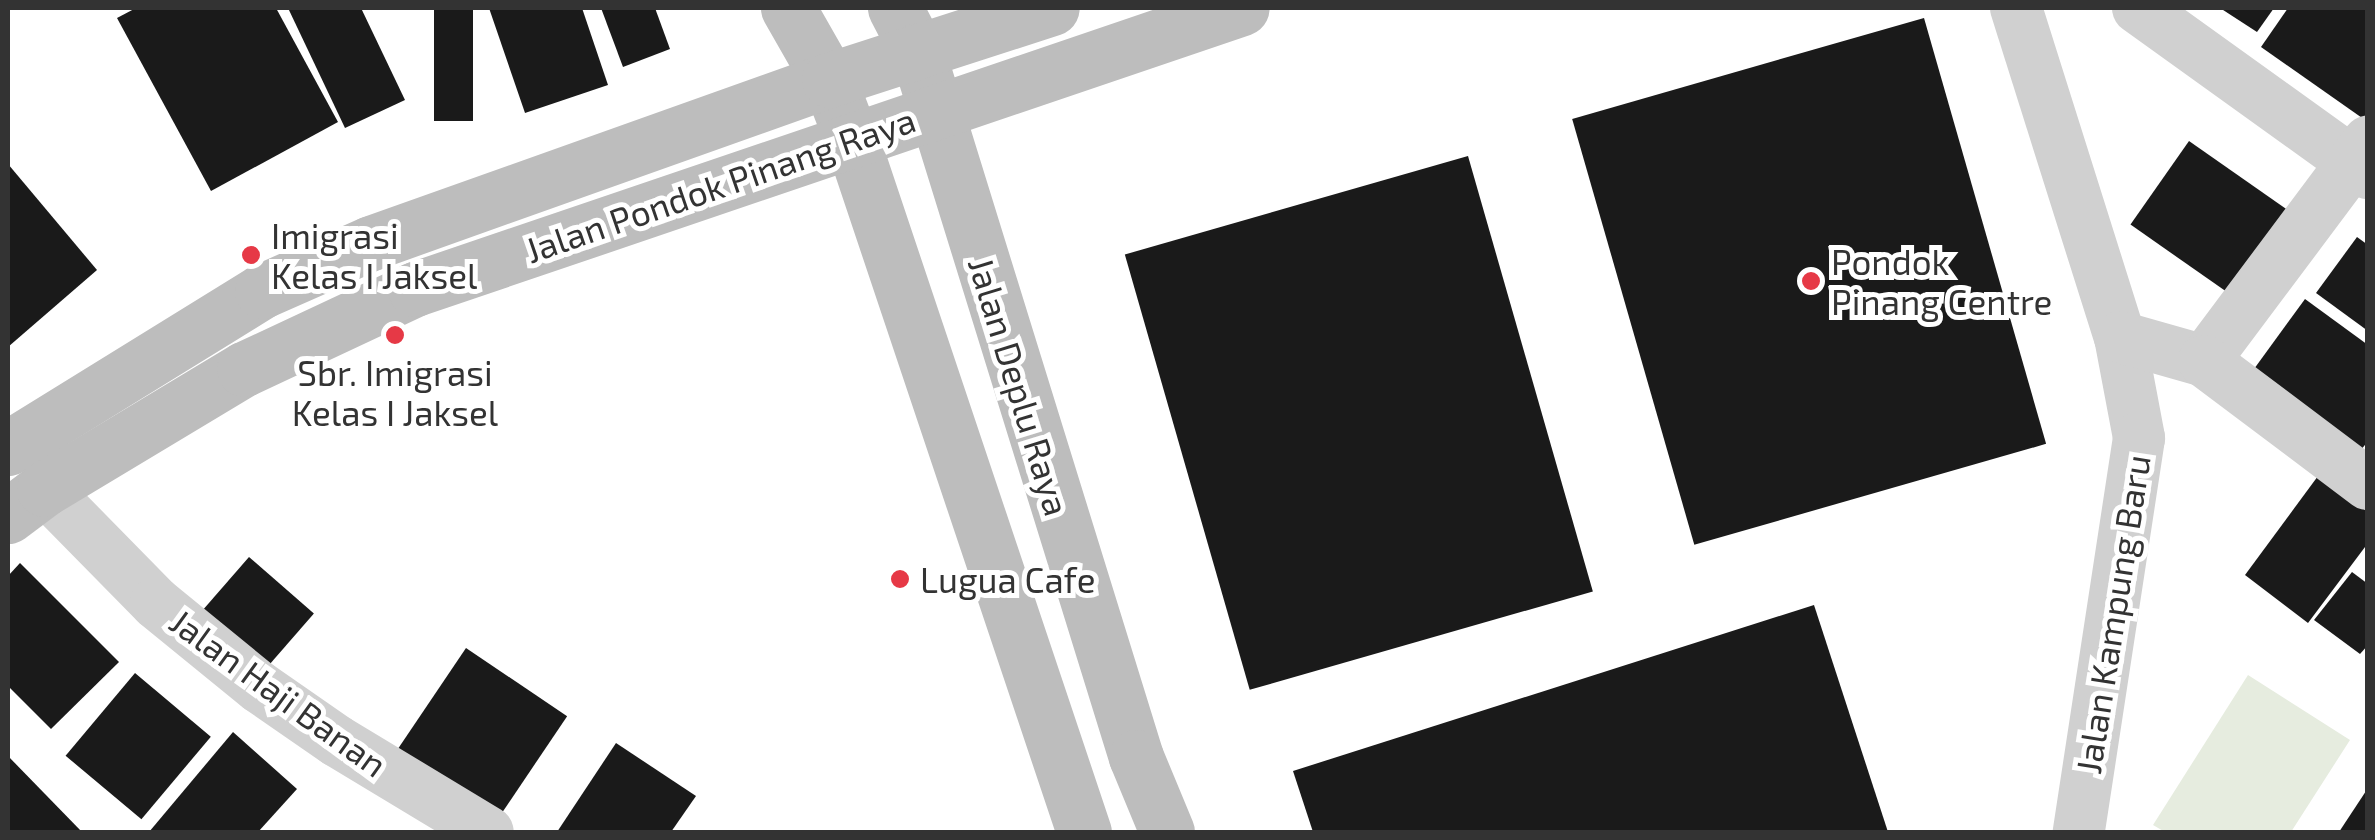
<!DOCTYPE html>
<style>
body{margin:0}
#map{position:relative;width:2375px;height:840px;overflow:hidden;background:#fff;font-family:"Exo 2",sans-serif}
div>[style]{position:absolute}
.green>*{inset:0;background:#e6ecdf}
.building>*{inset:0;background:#1a1a1a;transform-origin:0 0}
.minor>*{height:52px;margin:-26px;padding:0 26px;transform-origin:26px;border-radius:26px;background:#d0d0d0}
.secondary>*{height:55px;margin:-27.5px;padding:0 27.5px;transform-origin:27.5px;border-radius:27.5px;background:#bdbdbd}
.dots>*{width:28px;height:28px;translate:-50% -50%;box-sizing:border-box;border:5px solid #fff;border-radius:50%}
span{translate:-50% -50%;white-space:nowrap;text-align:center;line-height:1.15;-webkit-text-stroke:10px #fff;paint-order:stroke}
.street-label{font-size:35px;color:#333}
.poi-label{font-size:35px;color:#333}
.left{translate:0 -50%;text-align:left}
.frame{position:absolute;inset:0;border:10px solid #333;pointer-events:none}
</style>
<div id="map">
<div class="green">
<div style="clip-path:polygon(2248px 675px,2350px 740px,2291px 832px,2165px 832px,2153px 825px)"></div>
</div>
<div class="building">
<div style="clip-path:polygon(136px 8px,276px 8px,338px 122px,211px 191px,117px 18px)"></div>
<div style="clip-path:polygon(288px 8px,361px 8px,405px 100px,345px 128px)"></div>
<div style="left:434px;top:8px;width:39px;height:113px"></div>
<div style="clip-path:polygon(489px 8px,582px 8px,608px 85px,525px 113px)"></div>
<div style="clip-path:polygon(601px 8px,655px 8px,670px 49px,623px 67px)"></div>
<div style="clip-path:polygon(2220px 8px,2274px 8px,2257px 32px)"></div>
<div style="clip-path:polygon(2288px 8px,2368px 8px,2365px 120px,2261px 47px)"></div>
<div style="left:1924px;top:18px;width:443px;height:366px;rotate:74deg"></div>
<div style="left:2189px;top:141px;width:133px;height:102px;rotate:35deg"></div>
<div style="left:1468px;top:156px;width:453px;height:357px;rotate:74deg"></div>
<div style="clip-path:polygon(8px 164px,97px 270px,8px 347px)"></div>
<div style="clip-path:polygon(2357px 237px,2368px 245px,2368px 331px,2316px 293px)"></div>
<div style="clip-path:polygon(2305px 299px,2368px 345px,2368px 441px,2354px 459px,2246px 380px)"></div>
<div style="clip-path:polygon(2318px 476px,2368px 512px,2368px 543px,2308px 623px,2245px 575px)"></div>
<div style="left:249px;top:557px;width:86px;height:77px;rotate:41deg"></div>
<div style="clip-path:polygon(20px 563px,119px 662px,51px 729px,8px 686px,8px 576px)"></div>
<div style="clip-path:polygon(2352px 572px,2368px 584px,2368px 645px,2360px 654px,2314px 620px)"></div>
<div style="clip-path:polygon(1814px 605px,1888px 832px,1313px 832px,1293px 771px)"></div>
<div style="left:466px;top:648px;width:122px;height:121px;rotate:34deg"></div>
<div style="left:135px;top:673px;width:99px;height:108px;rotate:40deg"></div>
<div style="clip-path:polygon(233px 732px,297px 789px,258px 832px,149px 832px)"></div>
<div style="clip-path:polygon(616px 743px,696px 796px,671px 832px,557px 832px)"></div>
<div style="clip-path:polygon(8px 756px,82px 832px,8px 832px)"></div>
<div style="clip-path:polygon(2368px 788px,2368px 832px,2339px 832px)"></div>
</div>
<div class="minor">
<div style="left:2016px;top:8px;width:345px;rotate:72.5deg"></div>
<div style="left:2120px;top:337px;width:103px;rotate:79.3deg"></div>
<div style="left:2139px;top:438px;width:399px;rotate:98.7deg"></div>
<div style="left:2138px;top:8px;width:283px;rotate:35.7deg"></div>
<div style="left:2120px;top:337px;width:87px;rotate:15.9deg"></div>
<div style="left:2204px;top:361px;width:274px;rotate:-53.2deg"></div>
<div style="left:2204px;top:361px;width:205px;rotate:36.9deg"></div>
<div style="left:44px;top:489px;width:160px;rotate:45.5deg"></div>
<div style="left:156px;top:603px;width:133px;rotate:39.2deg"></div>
<div style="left:259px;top:687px;width:95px;rotate:34.7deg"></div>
<div style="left:337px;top:741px;width:176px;rotate:31.1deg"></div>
</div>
<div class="secondary">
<div style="left:788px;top:8px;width:83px;rotate:60.3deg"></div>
<div style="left:829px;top:80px;width:64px;rotate:69deg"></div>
<div style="left:852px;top:140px;width:730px;rotate:71.47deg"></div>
<div style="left:895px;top:8px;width:47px;rotate:62.4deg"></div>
<div style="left:917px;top:50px;width:740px;rotate:72.79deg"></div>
<div style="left:1136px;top:757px;width:81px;rotate:67.5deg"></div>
<div style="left:8px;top:448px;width:299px;rotate:-31.7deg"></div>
<div style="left:262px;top:291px;width:119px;rotate:-23.8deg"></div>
<div style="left:371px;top:243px;width:486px;rotate:-19.6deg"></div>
<div style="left:829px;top:80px;width:234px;rotate:-17.9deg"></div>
<div style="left:8px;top:516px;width:45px;rotate:-36.9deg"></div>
<div style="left:44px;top:489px;width:233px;rotate:-31deg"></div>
<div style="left:244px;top:369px;width:189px;rotate:-25.1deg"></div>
<div style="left:415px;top:289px;width:873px;rotate:-18.77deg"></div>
</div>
<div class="dots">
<div style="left:251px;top:255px;background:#e63946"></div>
<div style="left:1811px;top:281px;background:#e63946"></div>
<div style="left:395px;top:335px;background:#e63946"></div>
<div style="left:900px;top:579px;background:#e63946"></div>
</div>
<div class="street-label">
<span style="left:720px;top:184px;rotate:-19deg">Jalan Pondok Pinang Raya</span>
<span style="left:1020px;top:386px;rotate:73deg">Jalan Deplu Raya</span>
<span style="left:2112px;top:614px;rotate:-81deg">Jalan Kampung Baru</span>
<span style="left:279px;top:692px;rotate:36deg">Jalan Haji Banan</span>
</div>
<div class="poi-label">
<span class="left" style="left:271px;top:255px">Imigrasi<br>Kelas I Jaksel</span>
<span class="left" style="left:1831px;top:281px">Pondok<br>Pinang Centre</span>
<span style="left:395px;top:392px">Sbr. Imigrasi<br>Kelas I Jaksel</span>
<span class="left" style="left:920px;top:579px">Lugua Cafe</span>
</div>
<div class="frame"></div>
</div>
